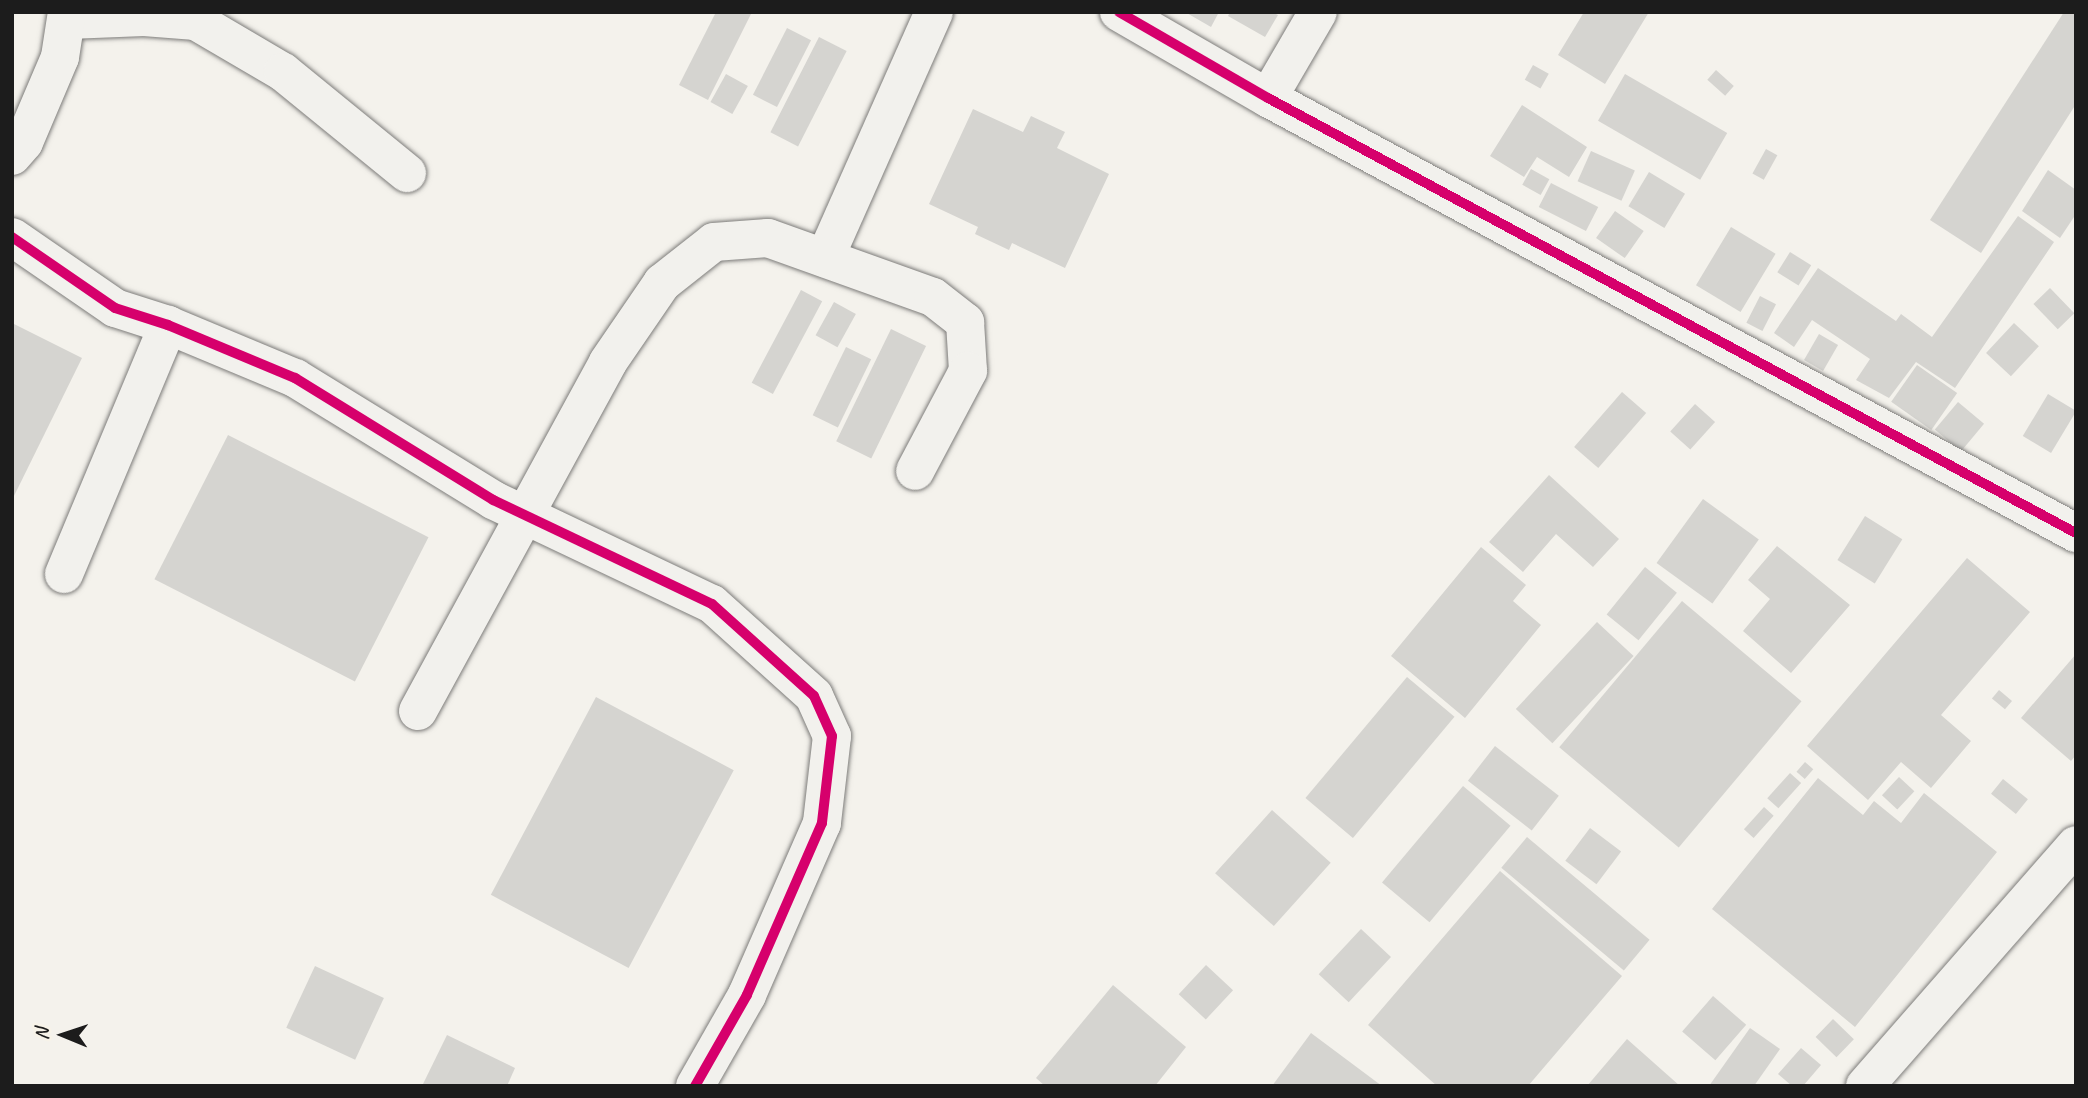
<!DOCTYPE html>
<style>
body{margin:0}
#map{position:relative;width:2088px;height:1098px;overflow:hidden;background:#f4f2ec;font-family:Caveat,sans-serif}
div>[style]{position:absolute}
.building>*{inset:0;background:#d5d4d0;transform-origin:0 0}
.roads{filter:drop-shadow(0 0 2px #7d7c7a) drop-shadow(0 0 2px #7d7c7a)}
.minor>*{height:38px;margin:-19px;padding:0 19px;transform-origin:19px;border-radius:19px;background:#f2f1ed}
.cycleway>*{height:10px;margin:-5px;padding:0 5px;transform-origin:5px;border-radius:5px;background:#d6006c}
span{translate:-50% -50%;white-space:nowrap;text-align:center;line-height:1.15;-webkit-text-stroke:7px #f7f3e8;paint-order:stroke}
.frame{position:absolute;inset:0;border:14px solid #1c1c1c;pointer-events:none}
.north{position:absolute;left:28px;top:1000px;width:70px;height:70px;-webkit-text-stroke:5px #f7f3e8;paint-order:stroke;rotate:272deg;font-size:19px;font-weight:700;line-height:28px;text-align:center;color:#1c1c1c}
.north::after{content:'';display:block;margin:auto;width:24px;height:32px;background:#1c1c1c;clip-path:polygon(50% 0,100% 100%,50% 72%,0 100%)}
</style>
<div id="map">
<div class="building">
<div style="clip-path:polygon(716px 12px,752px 12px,708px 100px,679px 85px)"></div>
<div style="clip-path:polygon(1185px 12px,1219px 12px,1211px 27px)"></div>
<div style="clip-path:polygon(1230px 12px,1272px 12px,1278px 15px,1265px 37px,1228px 16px)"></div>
<div style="clip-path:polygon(1584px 12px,1649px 12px,1605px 84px,1558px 55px)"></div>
<div style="clip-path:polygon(2064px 12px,2076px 12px,2076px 104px,1981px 253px,1930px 220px)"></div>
<div style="left:787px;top:28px;width:27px;height:75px;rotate:27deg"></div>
<div style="left:819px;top:37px;width:31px;height:107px;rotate:27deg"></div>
<div style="left:1533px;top:65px;width:18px;height:17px;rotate:29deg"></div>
<div style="left:1716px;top:70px;width:24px;height:13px;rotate:42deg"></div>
<div style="left:726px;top:74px;width:25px;height:32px;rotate:29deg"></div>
<div style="left:1625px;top:74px;width:118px;height:54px;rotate:30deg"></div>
<div style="clip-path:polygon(1522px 105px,1587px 147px,1569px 177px,1537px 157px,1524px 177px,1490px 156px)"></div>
<div style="clip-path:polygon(973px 109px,1023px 132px,1031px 116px,1065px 132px,1057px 148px,1109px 174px,1065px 268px,1012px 243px,1009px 250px,975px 234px,978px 227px,929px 204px)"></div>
<div style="left:1766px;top:149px;width:13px;height:28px;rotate:29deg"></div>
<div style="left:1591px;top:151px;width:48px;height:33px;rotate:24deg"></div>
<div style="left:1531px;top:169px;width:21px;height:18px;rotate:29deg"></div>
<div style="clip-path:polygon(2048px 170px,2076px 190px,2076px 214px,2060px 238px,2022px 211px)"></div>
<div style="left:1649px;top:172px;width:42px;height:40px;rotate:31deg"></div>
<div style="left:1551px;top:183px;width:53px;height:27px;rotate:27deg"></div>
<div style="left:1615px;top:211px;width:35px;height:33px;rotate:35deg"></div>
<div style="clip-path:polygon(2018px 216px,2054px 242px,1955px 388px,1916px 362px,1889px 398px,1856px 380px,1870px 359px,1812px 320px,1794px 347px,1774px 333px,1818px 268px,1896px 321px,1901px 314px,1932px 337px)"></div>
<div style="left:1731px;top:227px;width:52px;height:68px;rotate:31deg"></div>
<div style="left:1790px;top:252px;width:25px;height:24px;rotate:32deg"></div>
<div style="left:2050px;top:288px;width:35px;height:23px;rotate:46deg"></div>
<div style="left:801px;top:290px;width:24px;height:105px;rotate:28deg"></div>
<div style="left:1760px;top:296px;width:18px;height:30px;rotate:27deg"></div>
<div style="left:834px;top:302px;width:25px;height:38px;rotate:29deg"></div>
<div style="clip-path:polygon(12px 323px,82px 358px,12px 500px)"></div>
<div style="left:2014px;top:323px;width:34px;height:41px;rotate:43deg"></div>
<div style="left:891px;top:329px;width:39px;height:125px;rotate:26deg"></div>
<div style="left:1819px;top:334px;width:22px;height:30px;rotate:30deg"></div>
<div style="left:846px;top:347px;width:28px;height:76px;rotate:26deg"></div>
<div style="left:1917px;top:365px;width:49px;height:45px;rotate:35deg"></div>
<div style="left:1622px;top:392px;width:32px;height:73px;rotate:41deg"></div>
<div style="left:2048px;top:394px;width:33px;height:49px;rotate:31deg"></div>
<div style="left:1958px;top:402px;width:34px;height:36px;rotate:40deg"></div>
<div style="left:1695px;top:404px;width:27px;height:37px;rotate:42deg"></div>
<div style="left:228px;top:435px;width:225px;height:162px;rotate:27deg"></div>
<div style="clip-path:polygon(1549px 475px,1619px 539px,1593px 567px,1556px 534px,1523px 572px,1489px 542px)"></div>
<div style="left:1703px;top:499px;width:69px;height:79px;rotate:36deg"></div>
<div style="left:1865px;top:516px;width:44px;height:52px;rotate:32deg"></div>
<div style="clip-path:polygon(1777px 546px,1850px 605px,1791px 673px,1743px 631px,1770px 599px,1748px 580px)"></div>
<div style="clip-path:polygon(1481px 547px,1526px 585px,1513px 601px,1541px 625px,1465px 718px,1391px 656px)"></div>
<div style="clip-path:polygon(1967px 558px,2030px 612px,1941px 715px,1971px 741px,1931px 788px,1901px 762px,1868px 800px,1807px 746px)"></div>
<div style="left:1645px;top:567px;width:41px;height:61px;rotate:39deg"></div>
<div style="left:1682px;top:601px;width:156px;height:191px;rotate:40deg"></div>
<div style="left:1597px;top:622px;width:50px;height:119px;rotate:43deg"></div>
<div style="clip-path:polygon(2076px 654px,2076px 755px,2071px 761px,2021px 718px)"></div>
<div style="left:1407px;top:677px;width:62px;height:158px;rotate:40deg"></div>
<div style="left:1999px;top:690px;width:17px;height:11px;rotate:40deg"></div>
<div style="left:596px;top:697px;width:156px;height:224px;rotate:28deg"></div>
<div style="left:1495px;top:746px;width:81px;height:44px;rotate:38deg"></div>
<div style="left:1805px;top:762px;width:11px;height:13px;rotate:41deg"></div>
<div style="left:1790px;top:773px;width:15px;height:34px;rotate:42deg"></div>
<div style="left:1899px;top:777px;width:21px;height:25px;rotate:43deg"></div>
<div style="clip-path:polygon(1818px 778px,1863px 815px,1874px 801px,1901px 823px,1924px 793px,1997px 852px,1855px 1027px,1712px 909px)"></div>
<div style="left:2003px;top:779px;width:32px;height:19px;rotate:39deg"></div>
<div style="left:1463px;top:786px;width:62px;height:126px;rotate:40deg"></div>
<div style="left:1764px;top:807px;width:13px;height:30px;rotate:42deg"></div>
<div style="left:1272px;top:810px;width:79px;height:85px;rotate:42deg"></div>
<div style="left:1590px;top:828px;width:39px;height:41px;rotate:37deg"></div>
<div style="left:1527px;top:837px;width:160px;height:40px;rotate:40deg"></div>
<div style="clip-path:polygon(1500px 871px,1622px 976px,1528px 1086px,1437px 1086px,1368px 1025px)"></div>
<div style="left:1361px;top:929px;width:41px;height:62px;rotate:43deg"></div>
<div style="left:1206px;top:965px;width:37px;height:40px;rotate:43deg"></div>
<div style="left:315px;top:966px;width:76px;height:68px;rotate:25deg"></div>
<div style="clip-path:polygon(1113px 985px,1186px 1047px,1155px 1086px,1045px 1086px,1036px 1078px)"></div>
<div style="left:1713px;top:996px;width:44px;height:47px;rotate:41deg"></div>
<div style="left:1833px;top:1019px;width:29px;height:25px;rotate:44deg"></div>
<div style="clip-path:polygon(1750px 1028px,1780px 1049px,1754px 1086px,1709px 1086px)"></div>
<div style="clip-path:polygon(1311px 1033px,1382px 1086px,1272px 1086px)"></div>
<div style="clip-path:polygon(447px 1035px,515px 1068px,507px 1086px,422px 1086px)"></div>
<div style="clip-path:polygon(1627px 1039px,1680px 1086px,1587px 1086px)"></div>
<div style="clip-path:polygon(1801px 1048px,1821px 1065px,1803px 1086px,1792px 1086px,1778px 1074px)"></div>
</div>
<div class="roads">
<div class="minor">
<div style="left:1119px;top:12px;width:172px;rotate:30deg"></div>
<div style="left:1268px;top:98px;width:918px;rotate:28.3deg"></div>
<div style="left:68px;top:20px;width:76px;rotate:-2.3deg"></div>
<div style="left:144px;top:17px;width:52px;rotate:4.4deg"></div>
<div style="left:196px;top:21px;width:101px;rotate:30.4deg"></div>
<div style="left:283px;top:72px;width:160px;rotate:39.2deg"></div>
<div style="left:1268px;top:98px;width:99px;rotate:-59.8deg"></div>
<div style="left:12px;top:156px;width:18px;rotate:-49deg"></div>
<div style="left:24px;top:142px;width:92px;rotate:-67deg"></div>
<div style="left:60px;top:57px;width:46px;rotate:-81.2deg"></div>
<div style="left:12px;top:237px;width:125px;rotate:34.6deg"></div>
<div style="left:115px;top:308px;width:56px;rotate:17.8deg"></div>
<div style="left:168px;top:325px;width:138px;rotate:22.7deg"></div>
<div style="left:295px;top:378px;width:233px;rotate:31.6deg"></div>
<div style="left:493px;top:500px;width:242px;rotate:25.4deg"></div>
<div style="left:712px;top:604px;width:137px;rotate:42deg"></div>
<div style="left:814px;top:696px;width:44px;rotate:65.8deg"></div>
<div style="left:832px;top:736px;width:88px;rotate:96.6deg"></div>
<div style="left:822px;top:823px;width:188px;rotate:113.6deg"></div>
<div style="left:747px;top:995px;width:105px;rotate:119.7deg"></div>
<div style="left:825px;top:258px;width:269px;rotate:-66.1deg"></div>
<div style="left:64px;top:574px;width:270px;rotate:-67.3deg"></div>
<div style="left:418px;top:711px;width:397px;rotate:-61.4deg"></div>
<div style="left:608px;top:362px;width:96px;rotate:-55.6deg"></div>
<div style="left:662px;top:283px;width:66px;rotate:-38.3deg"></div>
<div style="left:714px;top:242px;width:54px;rotate:-4.2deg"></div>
<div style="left:768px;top:238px;width:175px;rotate:19.7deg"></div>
<div style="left:933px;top:297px;width:41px;rotate:38deg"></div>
<div style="left:965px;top:322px;width:49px;rotate:86.5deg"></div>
<div style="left:968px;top:371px;width:113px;rotate:117.9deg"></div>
<div style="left:1865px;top:1086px;width:320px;rotate:-48.8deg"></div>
</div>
</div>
<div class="cycleway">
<div style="left:1119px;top:12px;width:172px;rotate:30deg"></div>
<div style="left:1268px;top:98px;width:918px;rotate:28.3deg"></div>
<div style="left:12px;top:237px;width:125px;rotate:34.6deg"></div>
<div style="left:115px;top:308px;width:56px;rotate:17.8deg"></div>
<div style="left:168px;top:325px;width:138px;rotate:22.7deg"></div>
<div style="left:295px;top:378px;width:233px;rotate:31.6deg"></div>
<div style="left:493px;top:500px;width:242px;rotate:25.4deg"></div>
<div style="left:712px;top:604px;width:137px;rotate:42deg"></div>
<div style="left:814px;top:696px;width:44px;rotate:65.8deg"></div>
<div style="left:832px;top:736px;width:88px;rotate:96.6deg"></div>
<div style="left:822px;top:823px;width:188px;rotate:113.6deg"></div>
<div style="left:747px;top:995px;width:105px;rotate:119.7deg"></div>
</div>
<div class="frame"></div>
<div class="north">N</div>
</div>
